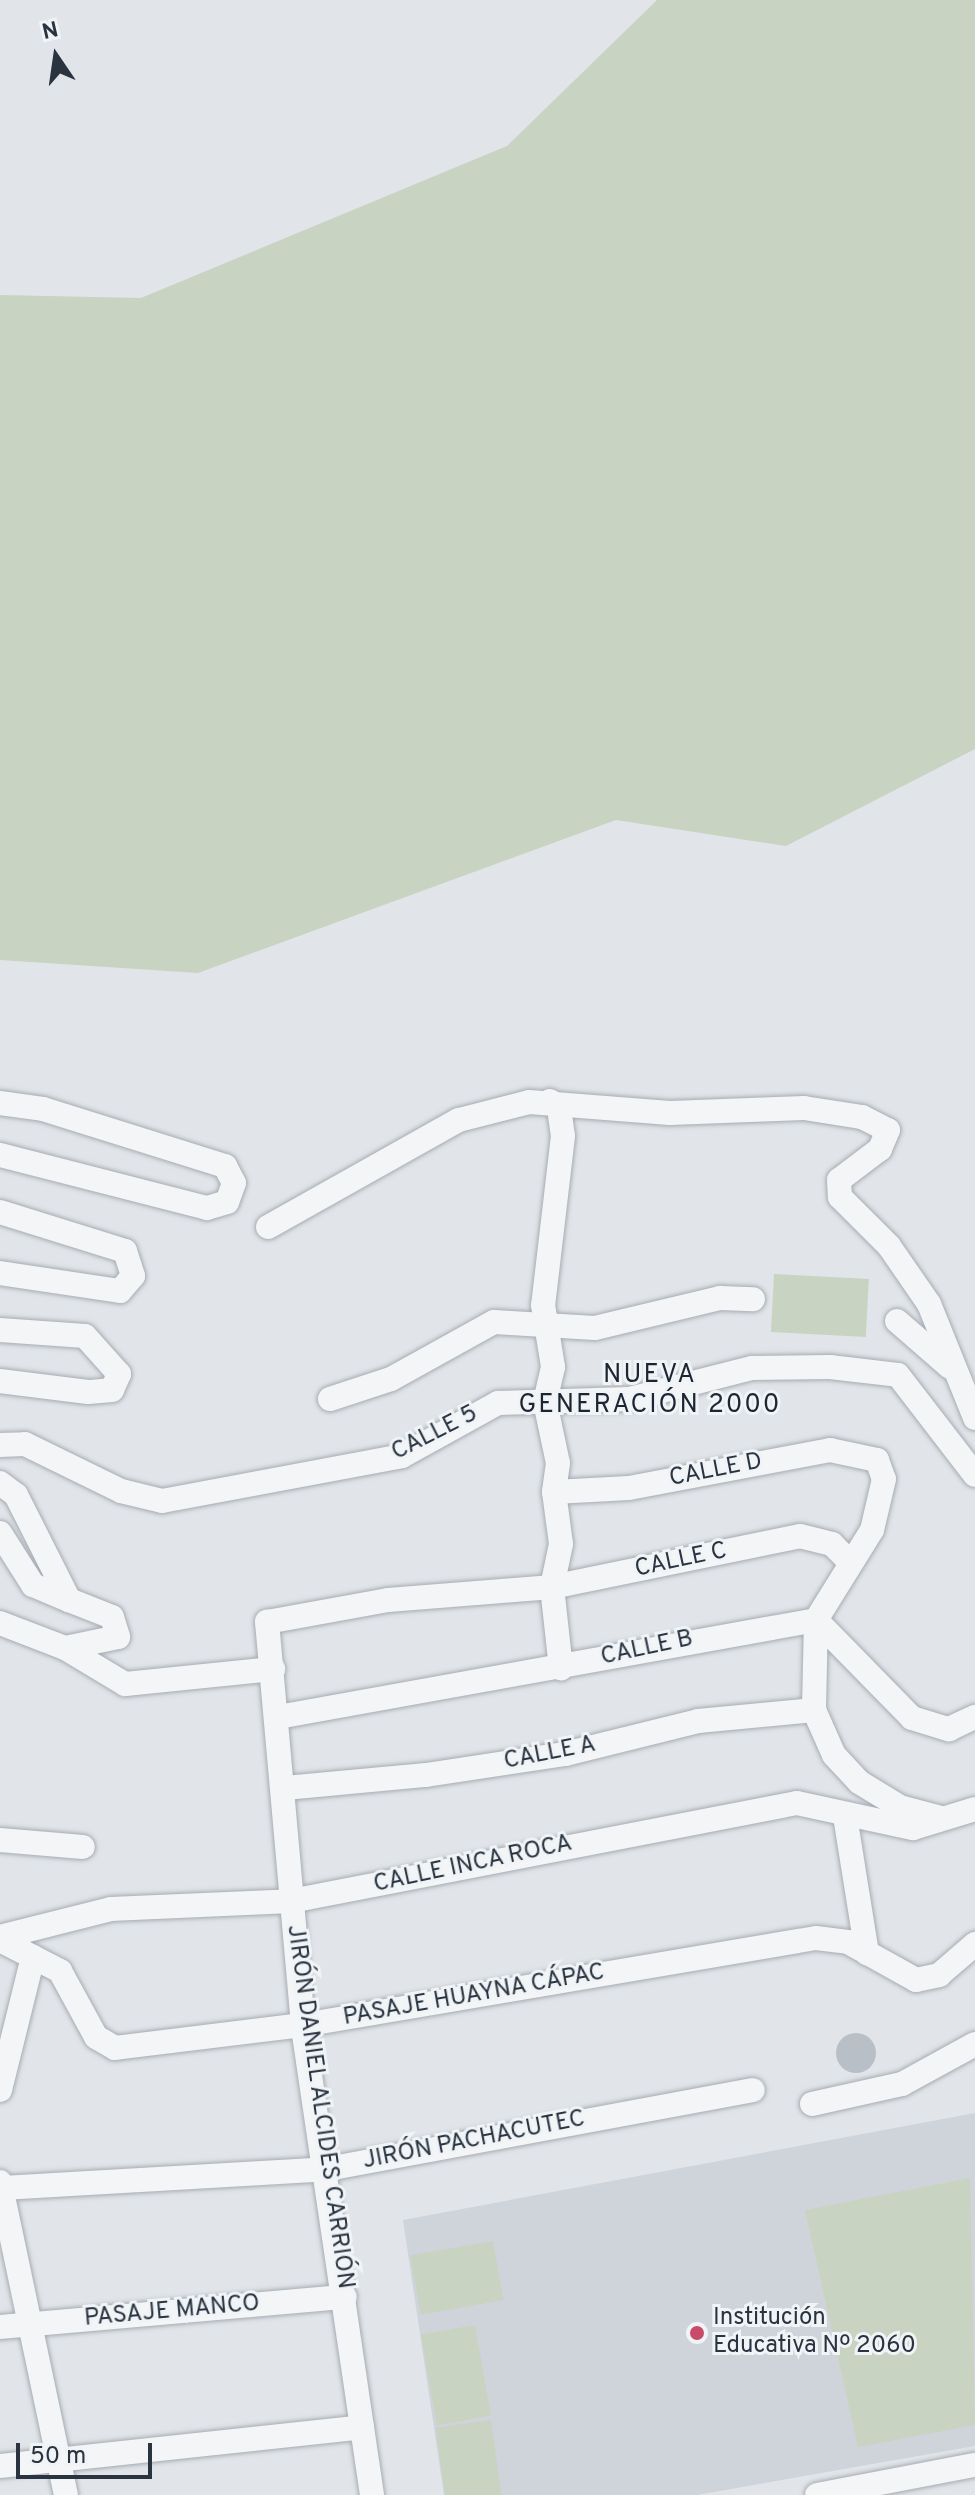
<!DOCTYPE html>
<meta charset="utf-8">
<style>
body{margin:0}
#map{position:relative;width:975px;height:2495px;overflow:hidden;background:#e1e5e9;font-family:Overpass,sans-serif}
div>[style]{position:absolute}
.built>*{inset:0;background:#cfd4db}
.green>*{inset:0;background:#c8d3c2;transform-origin:0 0}
.building>*{inset:0;background:#b8bfc6}
.round{border-radius:50%}
.roads{filter:drop-shadow(0 0 2px #a6acb3) drop-shadow(0 0 2px #a6acb3)}
.minor>*{height:24px;margin:-12px;padding:0 12px;transform-origin:12px;border-radius:12px;background:#f3f5f7}
.dots>*{width:22px;height:22px;translate:-50% -50%;box-sizing:border-box;border:4px solid #f0f4f7;border-radius:50%}
span{translate:-50% -50%;white-space:nowrap;text-align:center;line-height:1.15;-webkit-text-stroke:6px #f0f4f7;paint-order:stroke}
.street-label{font-size:24px;color:#2a3440}
.poi-label{font-size:24px;color:#2a3440}
.left{translate:0 -50%;text-align:left}
.neighbourhood-label{font-size:26px;color:#1c2531;letter-spacing:2px}
.north{position:absolute;left:16px;top:16px;width:80px;height:80px;-webkit-text-stroke:6px #f0f4f7;paint-order:stroke;rotate:347deg;font-size:22px;font-weight:700;line-height:32px;text-align:center;color:#2a3440}
.north::after{content:'';display:block;margin:auto;width:28px;height:36px;background:#2a3440;clip-path:polygon(50% 0,100% 100%,50% 72%,0 100%)}
.scale{position:absolute;left:16px;top:2443px;width:136px;height:36px;box-sizing:border-box;border:4px solid #2a3440;border-top:0;padding-left:10px;font-size:24px;line-height:28px;white-space:nowrap;color:#2a3440;-webkit-text-stroke:6px #f0f4f7;paint-order:stroke}
</style>
<div id="map">
<div class="built">
<div style="clip-path:polygon(975px 2113px,975px 2446px,697px 2495px,444px 2495px,403px 2220px)"></div>
</div>
<div class="green">
<div style="clip-path:polygon(657px 0,975px 0,975px 749px,786px 846px,616px 820px,198px 973px,0 960px,0 295px,141px 298px,507px 146px)"></div>
<div style="left:774px;top:1274px;width:95px;height:58px;rotate:3deg"></div>
<div style="clip-path:polygon(970px 2178px,975px 2425px,858px 2447px,805px 2210px)"></div>
<div style="left:493px;top:2241px;width:60px;height:84px;rotate:80deg"></div>
<div style="left:475px;top:2325px;width:92px;height:55px;rotate:80deg"></div>
<div style="left:491px;top:2420px;width:76px;height:56px;rotate:82deg"></div>
</div>
<div class="building">
<div class="round" style="left:836px;top:2033px;width:40px;height:40px"></div>
</div>
<div class="roads">
<div class="minor">
<div style="left:550px;top:1101px;width:11px;rotate:38deg"></div>
<div style="left:559px;top:1108px;width:28px;rotate:82deg"></div>
<div style="left:563px;top:1136px;width:170px;rotate:96.7deg"></div>
<div style="left:543px;top:1305px;width:63px;rotate:80.8deg"></div>
<div style="left:553px;top:1367px;width:36px;rotate:103deg"></div>
<div style="left:545px;top:1402px;width:62px;rotate:78deg"></div>
<div style="left:558px;top:1463px;width:29px;rotate:98deg"></div>
<div style="left:554px;top:1492px;width:52px;rotate:82.3deg"></div>
<div style="left:561px;top:1544px;width:44px;rotate:101.8deg"></div>
<div style="left:552px;top:1587px;width:82px;rotate:83.7deg"></div>
<div style="left:0;top:1103px;width:43px;rotate:7.9deg"></div>
<div style="left:43px;top:1109px;width:191px;rotate:17.4deg"></div>
<div style="left:225px;top:1166px;width:19px;rotate:62deg"></div>
<div style="left:234px;top:1183px;width:20px;rotate:110deg"></div>
<div style="left:227px;top:1202px;width:21px;rotate:163deg"></div>
<div style="left:207px;top:1208px;width:214px;rotate:-165.6deg"></div>
<div style="left:0;top:1212px;width:131px;rotate:17.3deg"></div>
<div style="left:125px;top:1251px;width:26px;rotate:72deg"></div>
<div style="left:133px;top:1276px;width:20px;rotate:131deg"></div>
<div style="left:120px;top:1291px;width:121px;rotate:-171.5deg"></div>
<div style="left:268px;top:1227px;width:219px;rotate:-29.3deg"></div>
<div style="left:459px;top:1120px;width:72px;rotate:-14.4deg"></div>
<div style="left:529px;top:1102px;width:141px;rotate:4.5deg"></div>
<div style="left:670px;top:1113px;width:134px;rotate:-2.1deg"></div>
<div style="left:804px;top:1108px;width:59px;rotate:8.8deg"></div>
<div style="left:862px;top:1117px;width:29px;rotate:27deg"></div>
<div style="left:888px;top:1130px;width:21px;rotate:113deg"></div>
<div style="left:880px;top:1149px;width:51px;rotate:142.9deg"></div>
<div style="left:839px;top:1180px;width:17px;rotate:87deg"></div>
<div style="left:840px;top:1197px;width:69px;rotate:45deg"></div>
<div style="left:889px;top:1246px;width:70px;rotate:55.4deg"></div>
<div style="left:929px;top:1304px;width:123px;rotate:68deg"></div>
<div style="left:897px;top:1321px;width:70px;rotate:41deg"></div>
<div style="left:0;top:1330px;width:85px;rotate:4deg"></div>
<div style="left:85px;top:1336px;width:51px;rotate:48.2deg"></div>
<div style="left:119px;top:1374px;width:17px;rotate:114deg"></div>
<div style="left:112px;top:1390px;width:24px;rotate:175deg"></div>
<div style="left:88px;top:1392px;width:89px;rotate:-172.9deg"></div>
<div style="left:330px;top:1399px;width:64px;rotate:-18.2deg"></div>
<div style="left:391px;top:1379px;width:118px;rotate:-29deg"></div>
<div style="left:494px;top:1322px;width:101px;rotate:3.4deg"></div>
<div style="left:595px;top:1328px;width:129px;rotate:-13.5deg"></div>
<div style="left:720px;top:1298px;width:33px;rotate:2deg"></div>
<div style="left:0;top:1445px;width:25px;rotate:-2deg"></div>
<div style="left:25px;top:1444px;width:107px;rotate:26.1deg"></div>
<div style="left:121px;top:1491px;width:42px;rotate:13.7deg"></div>
<div style="left:162px;top:1501px;width:244px;rotate:-10.6deg"></div>
<div style="left:402px;top:1456px;width:110px;rotate:-28.9deg"></div>
<div style="left:498px;top:1403px;width:132px;rotate:-1.7deg"></div>
<div style="left:630px;top:1399px;width:126px;rotate:-14.3deg"></div>
<div style="left:752px;top:1368px;width:78px;rotate:-0.7deg"></div>
<div style="left:830px;top:1367px;width:68px;rotate:6.7deg"></div>
<div style="left:898px;top:1375px;width:126px;rotate:52.4deg"></div>
<div style="left:0;top:1483px;width:20px;rotate:37deg"></div>
<div style="left:16px;top:1495px;width:118px;rotate:63.2deg"></div>
<div style="left:69px;top:1600px;width:46px;rotate:21.6deg"></div>
<div style="left:112px;top:1617px;width:21px;rotate:73deg"></div>
<div style="left:118px;top:1637px;width:54px;rotate:168.3deg"></div>
<div style="left:65px;top:1648px;width:70px;rotate:-159deg"></div>
<div style="left:554px;top:1492px;width:75px;rotate:-3.1deg"></div>
<div style="left:629px;top:1488px;width:205px;rotate:-10.7deg"></div>
<div style="left:830px;top:1450px;width:48px;rotate:12deg"></div>
<div style="left:877px;top:1460px;width:20px;rotate:70deg"></div>
<div style="left:884px;top:1479px;width:52px;rotate:103.2deg"></div>
<div style="left:872px;top:1530px;width:106px;rotate:121.9deg"></div>
<div style="left:816px;top:1620px;width:90px;rotate:91.3deg"></div>
<div style="left:814px;top:1710px;width:49px;rotate:66deg"></div>
<div style="left:834px;top:1755px;width:37px;rotate:47deg"></div>
<div style="left:859px;top:1782px;width:48px;rotate:31.4deg"></div>
<div style="left:900px;top:1807px;width:42px;rotate:15deg"></div>
<div style="left:0;top:1533px;width:62px;rotate:57.6deg"></div>
<div style="left:33px;top:1585px;width:39px;rotate:23deg"></div>
<div style="left:65px;top:1648px;width:70px;rotate:31deg"></div>
<div style="left:125px;top:1684px;width:149px;rotate:-5.8deg"></div>
<div style="left:278px;top:1717px;width:547px;rotate:-10.22deg"></div>
<div style="left:816px;top:1620px;width:137px;rotate:45.6deg"></div>
<div style="left:912px;top:1718px;width:39px;rotate:17deg"></div>
<div style="left:949px;top:1729px;width:29px;rotate:-25deg"></div>
<div style="left:285px;top:1788px;width:142px;rotate:-5.3deg"></div>
<div style="left:426px;top:1775px;width:141px;rotate:-8.6deg"></div>
<div style="left:565px;top:1754px;width:137px;rotate:-13.9deg"></div>
<div style="left:698px;top:1721px;width:117px;rotate:-5.4deg"></div>
<div style="left:845px;top:1816px;width:139px;rotate:80.9deg"></div>
<div style="left:0;top:1840px;width:83px;rotate:4.8deg"></div>
<div style="left:0;top:1937px;width:114px;rotate:-14.2deg"></div>
<div style="left:111px;top:1909px;width:180px;rotate:-2.5deg"></div>
<div style="left:291px;top:1901px;width:515px;rotate:-10.96deg"></div>
<div style="left:797px;top:1803px;width:119px;rotate:12.2deg"></div>
<div style="left:913px;top:1828px;width:65px;rotate:-17deg"></div>
<div style="left:0;top:1940px;width:68px;rotate:27.3deg"></div>
<div style="left:60px;top:1971px;width:75px;rotate:61.4deg"></div>
<div style="left:96px;top:2037px;width:22px;rotate:30deg"></div>
<div style="left:115px;top:2048px;width:189px;rotate:-7deg"></div>
<div style="left:303px;top:2025px;width:520px;rotate:-9.63deg"></div>
<div style="left:816px;top:1938px;width:32px;rotate:7deg"></div>
<div style="left:848px;top:1942px;width:78px;rotate:29.2deg"></div>
<div style="left:916px;top:1980px;width:24px;rotate:-12deg"></div>
<div style="left:939px;top:1975px;width:48px;rotate:-40.7deg"></div>
<div style="left:0;top:2090px;width:137px;rotate:-76.1deg"></div>
<div style="left:812px;top:2104px;width:92px;rotate:-12.5deg"></div>
<div style="left:902px;top:2084px;width:83px;rotate:-28.7deg"></div>
<div style="left:0;top:2182px;width:320px;rotate:78.1deg"></div>
<div style="left:1px;top:2188px;width:327px;rotate:-3.3deg"></div>
<div style="left:327px;top:2169px;width:433px;rotate:-10.5deg"></div>
<div style="left:0;top:2327px;width:346px;rotate:-5deg"></div>
<div style="left:0;top:2466px;width:364px;rotate:-6.1deg"></div>
<div style="left:372px;top:2495px;width:475px;rotate:-98.4deg"></div>
<div style="left:303px;top:2025px;width:405px;rotate:-95.1deg"></div>
<div style="left:267px;top:1622px;width:123px;rotate:-10.3deg"></div>
<div style="left:388px;top:1600px;width:165px;rotate:-4.5deg"></div>
<div style="left:552px;top:1587px;width:253px;rotate:-11.6deg"></div>
<div style="left:800px;top:1536px;width:33px;rotate:14deg"></div>
<div style="left:832px;top:1544px;width:25px;rotate:45deg"></div>
<div style="left:817px;top:2495px;width:161px;rotate:-10.8deg"></div>
</div>
</div>
<div class="dots">
<div style="left:697px;top:2333px;background:#c94b6a"></div>
</div>
<div class="street-label">
<span style="left:435px;top:1434px;rotate:-27deg">CALLE 5</span>
<span style="left:716px;top:1471px;rotate:-11deg">CALLE D</span>
<span style="left:681px;top:1561px;rotate:-12deg">CALLE C</span>
<span style="left:647px;top:1649px;rotate:-12deg">CALLE B</span>
<span style="left:550px;top:1754px;rotate:-11deg">CALLE A</span>
<span style="left:473px;top:1865px;rotate:-12deg">CALLE INCA ROCA</span>
<span style="left:474px;top:1996px;rotate:-10deg">PASAJE HUAYNA CÁPAC</span>
<span style="left:319px;top:2107px;rotate:82deg">JIRÓN DANIEL ALCIDES CARRIÓN</span>
<span style="left:474px;top:2141px;rotate:-11deg">JIRÓN PACHACUTEC</span>
<span style="left:172px;top:2312px;rotate:-5deg">PASAJE MANCO</span>
</div>
<div class="poi-label">
<span class="left" style="left:713px;top:2333px">Institución<br>Educativa Nº 2060</span>
</div>
<div class="neighbourhood-label">
<span style="left:650px;top:1391px">NUEVA<br>GENERACIÓN 2000</span>
</div>
<div class="north">N</div>
<div class="scale">50 m</div>
</div>
